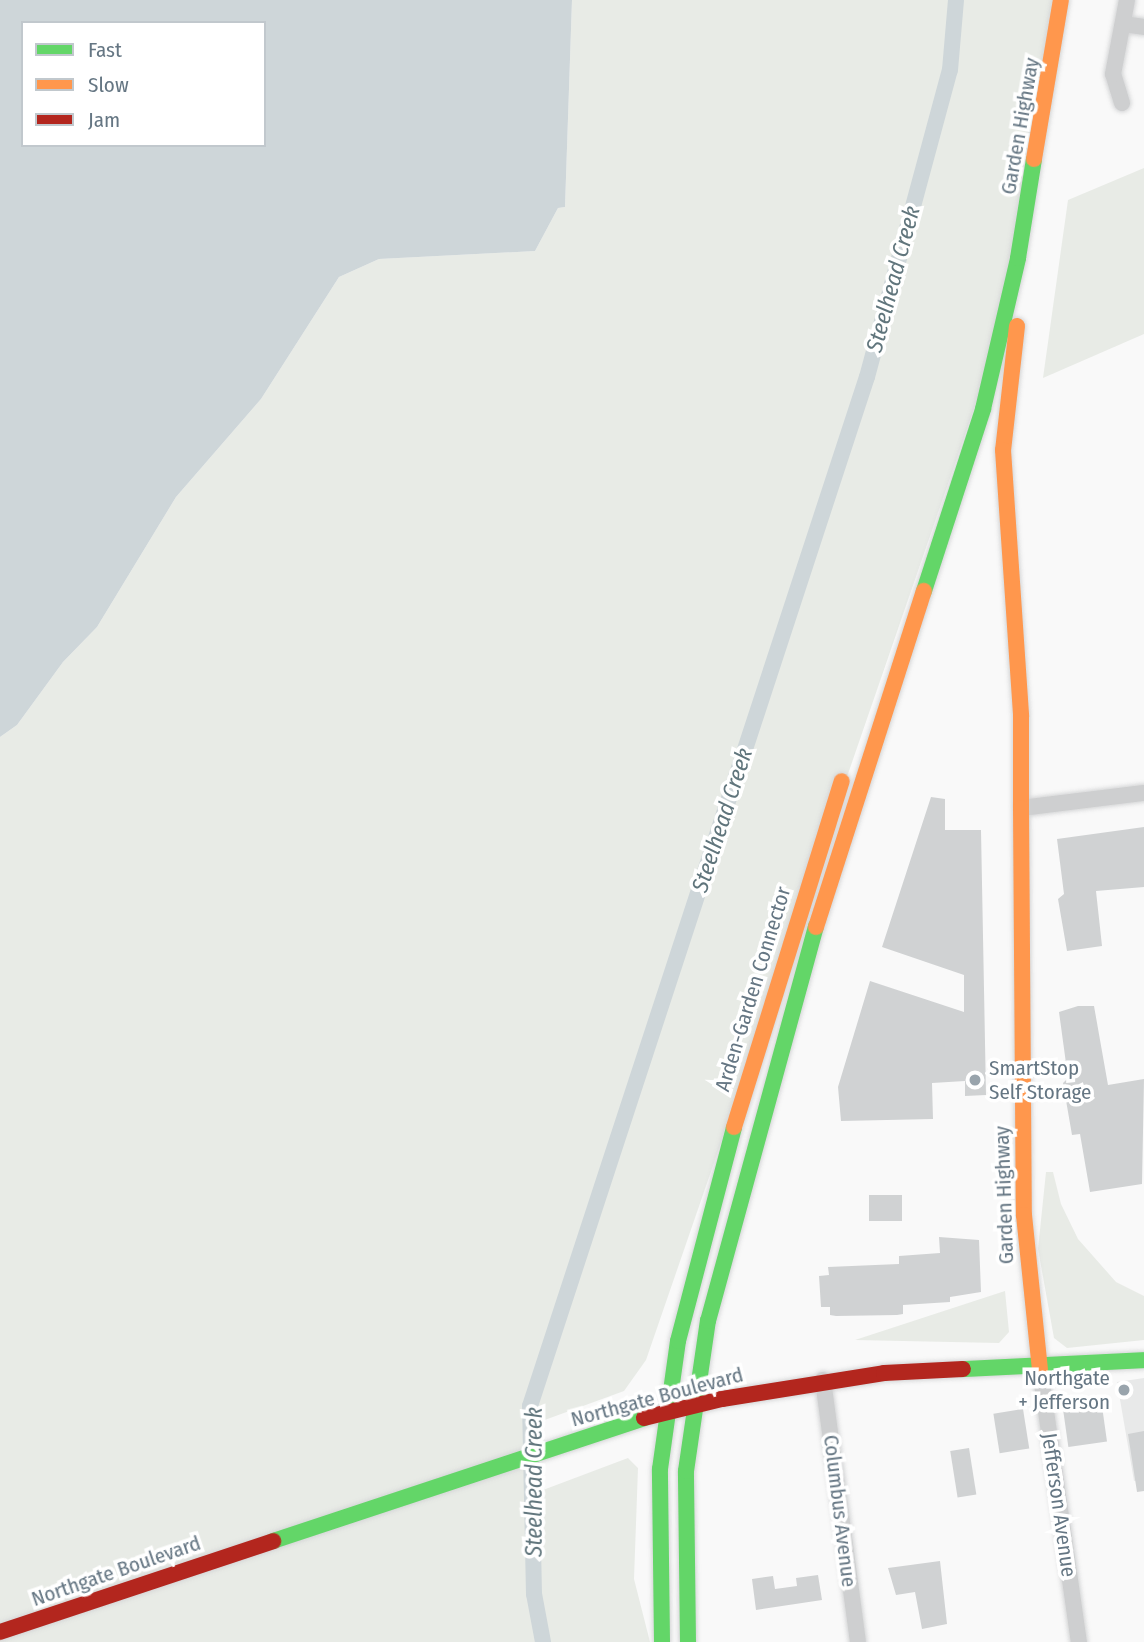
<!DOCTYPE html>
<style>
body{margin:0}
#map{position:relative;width:1144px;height:1642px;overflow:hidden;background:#f9f9f9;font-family:"Fira Sans Condensed",sans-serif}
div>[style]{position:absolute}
.built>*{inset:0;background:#e8e9e9}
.green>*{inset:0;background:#e8ebe6}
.water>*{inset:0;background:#ced6d9}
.canal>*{height:16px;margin:-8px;padding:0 8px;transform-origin:8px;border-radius:8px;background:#ced6d9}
.building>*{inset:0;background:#d0d2d3;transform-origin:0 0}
.roads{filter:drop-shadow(0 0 2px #d5d6d7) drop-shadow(0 0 2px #d5d6d7)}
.street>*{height:16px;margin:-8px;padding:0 8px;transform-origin:8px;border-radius:8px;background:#cecfd0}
.fast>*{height:16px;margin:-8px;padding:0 8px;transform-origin:8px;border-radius:8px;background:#63d668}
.slow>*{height:16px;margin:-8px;padding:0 8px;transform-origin:8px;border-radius:8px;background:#ff974d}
.jam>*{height:16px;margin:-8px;padding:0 8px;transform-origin:8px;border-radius:8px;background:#b3261e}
.dots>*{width:19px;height:19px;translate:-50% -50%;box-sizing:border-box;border:4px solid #fff;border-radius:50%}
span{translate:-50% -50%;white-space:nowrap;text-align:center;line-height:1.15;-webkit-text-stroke:7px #fff;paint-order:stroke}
.street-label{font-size:21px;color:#657683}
.poi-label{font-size:21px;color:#657683}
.left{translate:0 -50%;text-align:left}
.right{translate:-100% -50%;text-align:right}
.water-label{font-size:23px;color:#60757c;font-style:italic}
.legend{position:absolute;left:21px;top:21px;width:245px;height:126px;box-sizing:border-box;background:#fff;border:2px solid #c1c8cd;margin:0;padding:9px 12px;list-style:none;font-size:21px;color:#657683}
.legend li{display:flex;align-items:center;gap:14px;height:35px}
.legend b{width:35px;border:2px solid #c1c8cd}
</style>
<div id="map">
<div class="built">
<div style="clip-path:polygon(1144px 1378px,1144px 1479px,1134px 1481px,1117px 1382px)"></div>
</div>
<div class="green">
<div style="clip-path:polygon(572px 0,1060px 0,1001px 330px,646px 1360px,624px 1391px,531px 1425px,543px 1490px,628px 1458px,638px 1468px,634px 1579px,650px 1642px,0 1642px,0 737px,17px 725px,63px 662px,97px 627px,176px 497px,261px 399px,339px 277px,379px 259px,535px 251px,558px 208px,565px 207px)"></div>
<div style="clip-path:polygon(1144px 168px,1144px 334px,1043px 378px,1068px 200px)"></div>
<div style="clip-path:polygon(1046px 1172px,1053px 1172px,1061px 1204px,1078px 1239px,1116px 1282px,1144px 1296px,1144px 1340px,1067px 1348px,1054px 1338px,1038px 1249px)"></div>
<div style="clip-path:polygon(1005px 1291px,1009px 1332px,999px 1343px,855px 1340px)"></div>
</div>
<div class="water">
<div style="clip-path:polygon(evenodd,0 0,572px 0,565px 207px,558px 208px,535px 251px,379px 259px,339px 277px,261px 399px,176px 497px,97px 627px,63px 662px,17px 725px,0 737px,0 0,23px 23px,264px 23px,264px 145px,23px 145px,23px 23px)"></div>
</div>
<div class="canal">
<div style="left:543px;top:1642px;width:49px;rotate:-100.6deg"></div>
<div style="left:534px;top:1594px;width:188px;rotate:-91.2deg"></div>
<div style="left:530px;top:1406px;width:1083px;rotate:-71.87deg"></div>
<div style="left:867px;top:377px;width:318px;rotate:-74.9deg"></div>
<div style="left:950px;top:70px;width:70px;rotate:-85.1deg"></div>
</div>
<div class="building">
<div style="clip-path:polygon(931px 797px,945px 799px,945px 830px,981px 830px,986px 1095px,965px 1096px,965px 1081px,932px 1083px,933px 1119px,841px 1121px,838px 1087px,870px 981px,964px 1012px,964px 975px,882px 947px)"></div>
<div style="clip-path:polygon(1144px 827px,1144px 887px,1096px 891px,1102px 946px,1067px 951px,1058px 899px,1064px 894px,1057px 839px)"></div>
<div style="clip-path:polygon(1078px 1006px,1094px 1006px,1108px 1085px,1144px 1079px,1142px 1184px,1090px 1192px,1080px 1134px,1072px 1135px,1063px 1083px,1068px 1078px,1059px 1012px)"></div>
<div style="left:902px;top:1195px;width:26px;height:33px;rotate:90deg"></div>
<div style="clip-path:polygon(939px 1237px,979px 1240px,981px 1292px,950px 1297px,950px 1302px,903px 1305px,903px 1314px,897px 1315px,836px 1316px,830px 1315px,830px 1307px,821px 1307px,819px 1276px,829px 1275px,828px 1267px,899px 1264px,899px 1256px,940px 1253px)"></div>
<div style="left:1101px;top:1399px;width:43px;height:39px;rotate:82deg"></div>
<div style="left:1023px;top:1409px;width:40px;height:30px;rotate:81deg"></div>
<div style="clip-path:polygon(1144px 1431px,1144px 1491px,1137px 1492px,1128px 1434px)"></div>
<div style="left:969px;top:1448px;width:47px;height:19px;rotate:81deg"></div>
<div style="clip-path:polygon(940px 1561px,947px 1624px,922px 1629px,915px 1592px,896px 1595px,888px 1568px)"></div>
<div style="clip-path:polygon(818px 1575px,822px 1600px,756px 1610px,752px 1579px,773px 1576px,775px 1589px,797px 1586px,796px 1578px)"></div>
</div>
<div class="roads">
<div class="street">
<div style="left:1123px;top:24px;width:21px;rotate:8deg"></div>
<div style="left:1122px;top:103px;width:30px;rotate:-107deg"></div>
<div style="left:1113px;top:74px;width:75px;rotate:-79.3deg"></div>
<div style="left:1021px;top:808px;width:124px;rotate:-7deg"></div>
<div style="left:1040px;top:1369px;width:276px;rotate:81.9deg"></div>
<div style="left:823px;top:1380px;width:264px;rotate:82.4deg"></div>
</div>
<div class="fast">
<div style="left:924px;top:591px;width:191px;rotate:-72deg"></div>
<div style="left:983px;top:409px;width:155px;rotate:-76.9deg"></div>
<div style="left:1018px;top:258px;width:100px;rotate:-80.8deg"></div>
<div style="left:963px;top:1369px;width:181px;rotate:-2.8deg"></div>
<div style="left:273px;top:1541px;width:391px;rotate:-18.3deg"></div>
<div style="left:662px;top:1642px;width:173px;rotate:-90.7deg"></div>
<div style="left:660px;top:1469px;width:129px;rotate:-82deg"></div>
<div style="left:678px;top:1341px;width:221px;rotate:-75.3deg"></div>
<div style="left:688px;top:1642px;width:171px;rotate:-90.7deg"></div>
<div style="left:686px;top:1471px;width:152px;rotate:-81.7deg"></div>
<div style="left:708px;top:1321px;width:409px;rotate:-74.7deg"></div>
</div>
<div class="slow">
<div style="left:1034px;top:159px;width:161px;rotate:-80.4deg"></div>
<div style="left:1017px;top:326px;width:125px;rotate:96.4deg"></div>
<div style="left:1003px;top:450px;width:267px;rotate:86.1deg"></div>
<div style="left:1021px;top:716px;width:92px;rotate:90deg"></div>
<div style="left:1021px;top:808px;width:407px;rotate:89.6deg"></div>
<div style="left:1024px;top:1215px;width:155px;rotate:84.1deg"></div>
<div style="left:816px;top:927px;width:353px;rotate:-72.2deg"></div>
<div style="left:734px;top:1127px;width:362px;rotate:-72.7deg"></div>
</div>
<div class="jam">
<div style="left:644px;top:1418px;width:80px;rotate:-13.7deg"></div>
<div style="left:722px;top:1399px;width:164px;rotate:-9.1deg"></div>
<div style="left:884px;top:1373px;width:79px;rotate:-2.9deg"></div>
<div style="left:0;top:1632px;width:288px;rotate:-18.4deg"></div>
</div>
</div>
<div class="dots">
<div style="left:975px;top:1080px;background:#99a4ac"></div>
<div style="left:1124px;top:1390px;background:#99a4ac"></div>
</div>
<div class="street-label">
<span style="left:1020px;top:126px;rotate:-80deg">Garden Highway</span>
<span style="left:753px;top:989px;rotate:-73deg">Arden-Garden Connector</span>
<span style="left:1004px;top:1195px;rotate:-92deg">Garden Highway</span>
<span style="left:657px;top:1397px;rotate:-15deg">Northgate Boulevard</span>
<span style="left:1059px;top:1505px;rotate:82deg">Jefferson Avenue</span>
<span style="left:840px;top:1511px;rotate:83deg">Columbus Avenue</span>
<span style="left:116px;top:1571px;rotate:-19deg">Northgate Boulevard</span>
</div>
<div class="poi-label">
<span class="left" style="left:989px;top:1080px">SmartStop<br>Self Storage</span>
<span class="right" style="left:1110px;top:1390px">Northgate<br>+ Jefferson</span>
</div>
<div class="water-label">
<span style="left:893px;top:279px;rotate:-75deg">Steelhead Creek</span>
<span style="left:722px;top:820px;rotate:-72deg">Steelhead Creek</span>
<span style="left:534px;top:1482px;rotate:-90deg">Steelhead Creek</span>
</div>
<ul class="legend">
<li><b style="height:9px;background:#63d668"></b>Fast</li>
<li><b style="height:9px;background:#ff974d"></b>Slow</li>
<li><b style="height:9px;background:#b3261e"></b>Jam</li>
</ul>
</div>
